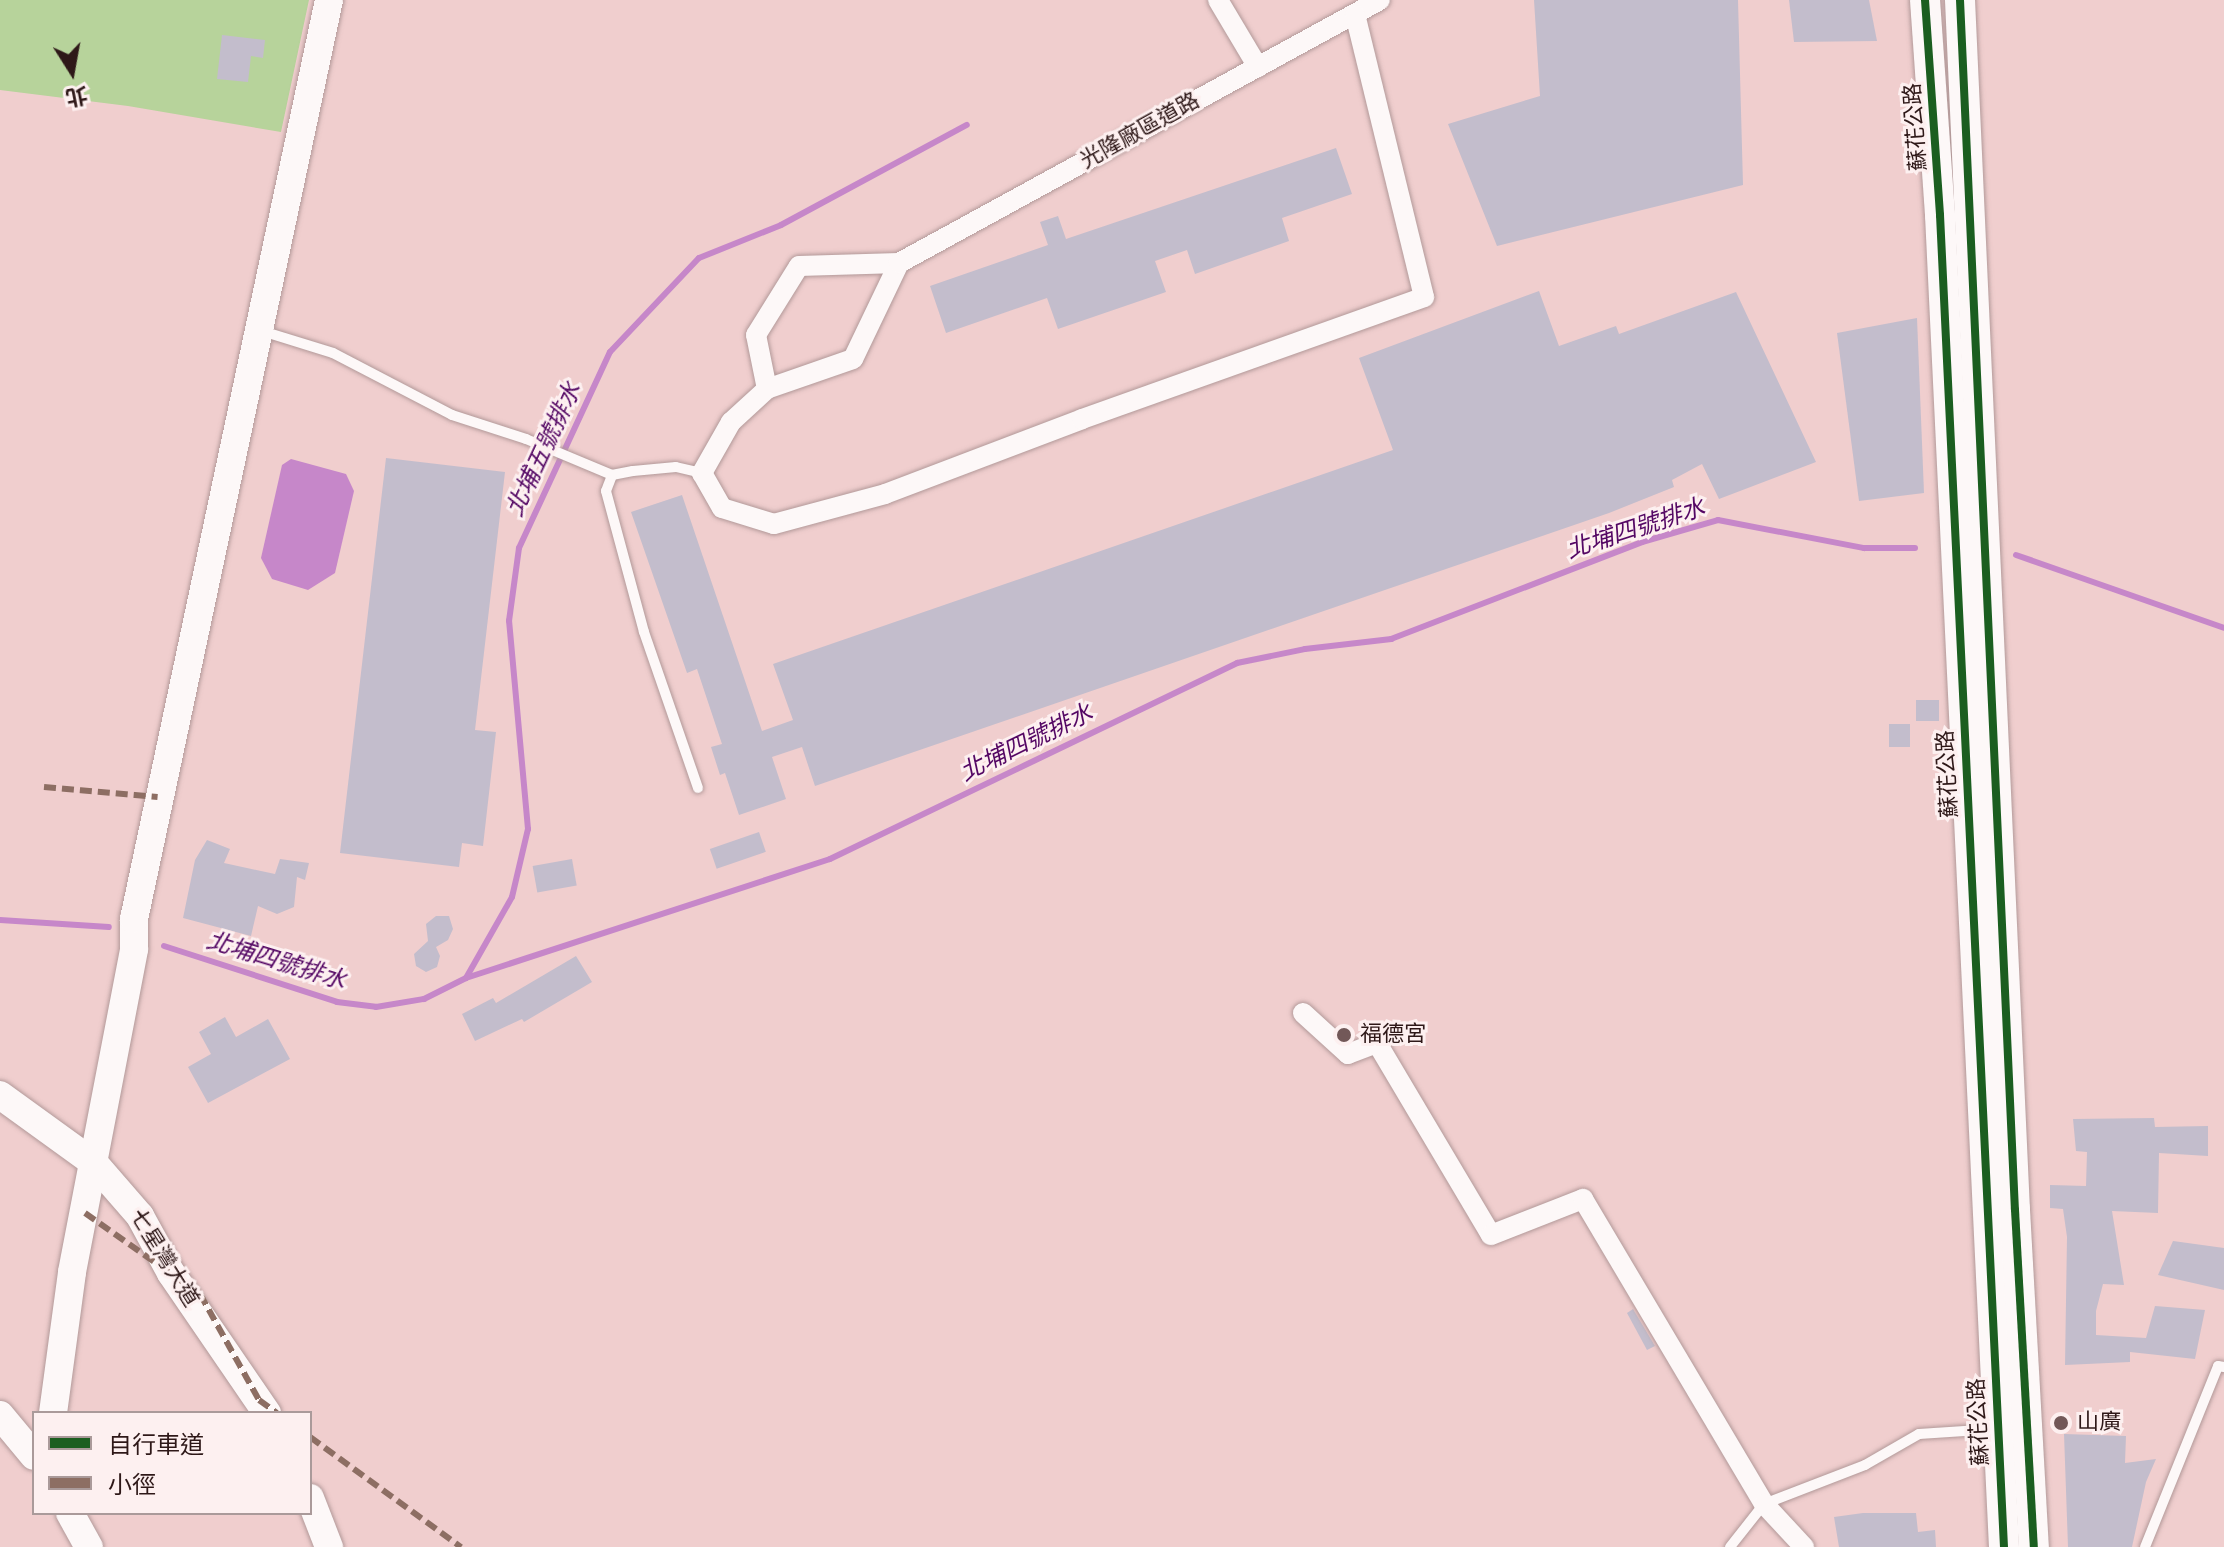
<!DOCTYPE html>
<meta charset="utf-8">
<style>
body{margin:0}
#map{position:relative;width:2224px;height:1547px;overflow:hidden;background:#f0cece;font-family:"Alegreya Sans","Noto Sans TC",sans-serif}
div>[style]{position:absolute}
.green>*{inset:0;background:#b7d39b}
.water>*{inset:0;background:#c687c9}
.stream>*{height:6px;margin:-3px;padding:0 3px;transform-origin:3px;border-radius:3px;background:#c687c9}
.building>*{inset:0;background:#c3bdcc;transform-origin:0 0}
.roads{filter:drop-shadow(0 0 2px #b29999) drop-shadow(0 0 2px #b29999)}
.lane>*{height:10px;margin:-5px;padding:0 5px;transform-origin:5px;border-radius:5px;background:#fdf8f8}
.street>*{height:20px;margin:-10px;padding:0 10px;transform-origin:10px;border-radius:10px;background:#fdf8f8}
.secondary>*{height:28px;margin:-14px;padding:0 14px;transform-origin:14px;border-radius:14px;background:#fdf8f8}
.primary>*{height:30px;margin:-15px;padding:0 15px;transform-origin:15px;border-radius:15px;background:#fdf8f8}
.quiet>*{height:6px;margin-top:-3px;transform-origin:0;background:repeating-linear-gradient(90deg,#8d6e63 0 12px,transparent 0 18px)}
.cycleway>*{height:8px;margin:-4px;padding:0 4px;transform-origin:4px;border-radius:4px;background:#1b5e20}
.dots>*{width:22px;height:22px;translate:-50% -50%;box-sizing:border-box;border:4px solid #fdf0f0;border-radius:50%}
span{translate:-50% -50%;white-space:nowrap;text-align:center;line-height:1.15;-webkit-text-stroke:6px #fdf0f0;paint-order:stroke}
.street-label{font-size:22px;color:#2e1818}
.poi-label{font-size:22px;color:#2e1818}
.left{translate:0 -50%;text-align:left}
.water-label{font-size:24px;color:#540764;font-style:italic}
.legend{position:absolute;left:32px;top:1411px;width:280px;height:104px;box-sizing:border-box;background:#fdf0f0;border:2px solid #aa9a9a;margin:0;padding:10px 14px;list-style:none;font-size:24px;color:#2e1818}
.legend li{display:flex;align-items:center;gap:16px;height:40px}
.legend b{width:40px;border:2px solid #aa9a9a}
.north{position:absolute;left:32px;top:32px;width:80px;height:80px;-webkit-text-stroke:6px #fdf0f0;paint-order:stroke;rotate:169deg;font-size:22px;font-weight:700;line-height:32px;text-align:center;color:#2e1818}
.north::after{content:'';display:block;margin:auto;width:28px;height:36px;background:#2e1818;clip-path:polygon(50% 0,100% 100%,50% 72%,0 100%)}
</style>
<div id="map">
<div class="green">
<div style="clip-path:polygon(0 0,309px 0,281px 132px,128px 106px,0 90px)"></div>
</div>
<div class="water">
<div style="clip-path:polygon(291px 459px,346px 474px,354px 491px,335px 573px,308px 590px,272px 579px,261px 558px,282px 465px)"></div>
</div>
<div class="stream">
<div style="left:2016px;top:555px;width:220px;rotate:19.3deg"></div>
<div style="left:0;top:920px;width:109px;rotate:3.7deg"></div>
<div style="left:164px;top:946px;width:182px;rotate:17.9deg"></div>
<div style="left:337px;top:1002px;width:39px;rotate:7deg"></div>
<div style="left:376px;top:1007px;width:49px;rotate:-9.5deg"></div>
<div style="left:424px;top:999px;width:47px;rotate:-26.6deg"></div>
<div style="left:466px;top:978px;width:383px;rotate:-18.1deg"></div>
<div style="left:830px;top:859px;width:452px;rotate:-25.7deg"></div>
<div style="left:1237px;top:663px;width:69px;rotate:-11.6deg"></div>
<div style="left:1305px;top:649px;width:87px;rotate:-6.6deg"></div>
<div style="left:1391px;top:639px;width:269px;rotate:-21.1deg"></div>
<div style="left:1642px;top:542px;width:79px;rotate:-16.1deg"></div>
<div style="left:1718px;top:520px;width:149px;rotate:10.9deg"></div>
<div style="left:1864px;top:548px;width:51px"></div>
<div style="left:466px;top:978px;width:93px;rotate:-60.4deg"></div>
<div style="left:512px;top:897px;width:70px;rotate:-76.8deg"></div>
<div style="left:528px;top:829px;width:209px;rotate:-95.2deg"></div>
<div style="left:509px;top:621px;width:74px;rotate:-82.2deg"></div>
<div style="left:519px;top:548px;width:216px;rotate:-65.1deg"></div>
<div style="left:610px;top:352px;width:129px;rotate:-46.6deg"></div>
<div style="left:699px;top:258px;width:88px;rotate:-21.9deg"></div>
<div style="left:781px;top:225px;width:211px;rotate:-28.3deg"></div>
</div>
<div class="building">
<div style="clip-path:polygon(1534px 0,1738px 0,1743px 185px,1497px 246px,1448px 124px,1540px 96px)"></div>
<div style="clip-path:polygon(1789px 0,1869px 0,1877px 41px,1794px 42px)"></div>
<div style="clip-path:polygon(222px 35px,265px 40px,263px 58px,251px 56px,248px 82px,217px 79px)"></div>
<div style="clip-path:polygon(1336px 148px,1352px 194px,1282px 218px,1289px 241px,1195px 274px,1187px 250px,1155px 261px,1166px 292px,1058px 329px,1047px 298px,946px 333px,930px 286px,1048px 245px,1040px 222px,1058px 216px,1066px 239px)"></div>
<div style="clip-path:polygon(1539px 291px,1559px 346px,1616px 326px,1619px 334px,1736px 292px,1816px 462px,1719px 499px,1702px 464px,1672px 480px,1674px 487px,1609px 513px,815px 786px,802px 747px,772px 757px,786px 799px,739px 815px,725px 773px,720px 775px,711px 747px,722px 744px,697px 669px,687px 673px,631px 512px,682px 495px,762px 731px,793px 720px,773px 664px,1393px 450px,1359px 358px)"></div>
<div style="clip-path:polygon(1917px 318px,1924px 493px,1859px 501px,1837px 333px)"></div>
<div style="clip-path:polygon(386px 458px,505px 472px,475px 730px,496px 732px,483px 846px,462px 843px,459px 867px,340px 853px)"></div>
<div style="left:1916px;top:700px;width:23px;height:21px"></div>
<div style="left:1910px;top:724px;width:23px;height:21px;rotate:90deg"></div>
<div style="left:759px;top:832px;width:21px;height:52px;rotate:71deg"></div>
<div style="clip-path:polygon(207px 840px,230px 849px,224px 863px,275px 874px,280px 859px,309px 863px,305px 880px,297px 877px,294px 907px,277px 914px,258px 906px,251px 936px,183px 918px,195px 860px)"></div>
<div style="left:572px;top:859px;width:27px;height:40px;rotate:80deg"></div>
<div style="clip-path:polygon(436px 916px,449px 916px,453px 929px,448px 940px,436px 947px,440px 956px,437px 967px,426px 972px,416px 966px,414px 954px,428px 941px,426px 924px)"></div>
<div style="clip-path:polygon(576px 956px,592px 982px,524px 1022px,522px 1019px,475px 1041px,462px 1014px,493px 998px,496px 1003px)"></div>
<div style="clip-path:polygon(225px 1017px,236px 1037px,268px 1019px,290px 1059px,208px 1103px,188px 1067px,211px 1054px,199px 1032px)"></div>
<div style="clip-path:polygon(2154px 1118px,2155px 1127px,2208px 1126px,2208px 1156px,2159px 1153px,2158px 1213px,2112px 1211px,2124px 1285px,2103px 1284px,2096px 1311px,2096px 1335px,2146px 1338px,2155px 1306px,2205px 1310px,2195px 1359px,2130px 1352px,2130px 1362px,2065px 1365px,2067px 1237px,2063px 1209px,2050px 1208px,2050px 1185px,2086px 1186px,2087px 1152px,2076px 1151px,2073px 1119px)"></div>
<div style="clip-path:polygon(2173px 1241px,2224px 1248px,2224px 1290px,2158px 1275px)"></div>
<div style="clip-path:polygon(1633px 1309px,1655px 1346px,1647px 1350px,1627px 1313px)"></div>
<div style="clip-path:polygon(2064px 1434px,2126px 1436px,2125px 1463px,2156px 1459px,2146px 1482px,2132px 1547px,2068px 1547px)"></div>
<div style="clip-path:polygon(1863px 1513px,1916px 1513px,1918px 1532px,1935px 1530px,1936px 1547px,1839px 1547px,1834px 1517px)"></div>
</div>
<div class="roads">
<div class="lane">
<div style="left:262px;top:331px;width:74px;rotate:17.2deg"></div>
<div style="left:333px;top:353px;width:134px;rotate:27.5deg"></div>
<div style="left:452px;top:415px;width:78px;rotate:18deg"></div>
<div style="left:526px;top:439px;width:93px;rotate:22.7deg"></div>
<div style="left:698px;top:788px;width:165px;rotate:-109.1deg"></div>
<div style="left:644px;top:632px;width:146px;rotate:-105.1deg"></div>
<div style="left:606px;top:491px;width:17px;rotate:-69deg"></div>
<div style="left:612px;top:475px;width:21px;rotate:-11deg"></div>
<div style="left:633px;top:471px;width:43px;rotate:-5.3deg"></div>
<div style="left:676px;top:467px;width:27px;rotate:13deg"></div>
<div style="left:1730px;top:1547px;width:55px;rotate:-51.7deg"></div>
<div style="left:1764px;top:1504px;width:108px;rotate:-21.1deg"></div>
<div style="left:1865px;top:1465px;width:62px;rotate:-29.9deg"></div>
<div style="left:1919px;top:1434px;width:76px;rotate:-3.8deg"></div>
<div style="left:2145px;top:1547px;width:195px;rotate:-68deg"></div>
<div style="left:2218px;top:1366px;width:6px;rotate:9deg"></div>
</div>
<div class="street">
<div style="left:1218px;top:0;width:78px;rotate:59.2deg"></div>
<div style="left:899px;top:263px;width:106px;rotate:115.6deg"></div>
<div style="left:853px;top:359px;width:91px;rotate:160.8deg"></div>
<div style="left:767px;top:389px;width:55px;rotate:-101.5deg"></div>
<div style="left:756px;top:335px;width:81px;rotate:-58.1deg"></div>
<div style="left:799px;top:266px;width:100px;rotate:-1.7deg"></div>
<div style="left:899px;top:263px;width:548px;rotate:-28.67deg"></div>
<div style="left:767px;top:389px;width:49px;rotate:137.5deg"></div>
<div style="left:731px;top:422px;width:59px;rotate:119.6deg"></div>
<div style="left:702px;top:473px;width:40px;rotate:60.3deg"></div>
<div style="left:722px;top:508px;width:54px;rotate:17.1deg"></div>
<div style="left:774px;top:524px;width:115px;rotate:-15.1deg"></div>
<div style="left:885px;top:494px;width:211px;rotate:-20.8deg"></div>
<div style="left:1082px;top:419px;width:363px;rotate:-19.6deg"></div>
<div style="left:1424px;top:297px;width:290px;rotate:-103.7deg"></div>
<div style="left:1303px;top:1013px;width:61px;rotate:42.3deg"></div>
<div style="left:1348px;top:1054px;width:31px;rotate:-21deg"></div>
<div style="left:1377px;top:1043px;width:223px;rotate:59.3deg"></div>
<div style="left:1491px;top:1235px;width:99px;rotate:-21.4deg"></div>
<div style="left:1583px;top:1199px;width:355px;rotate:59.3deg"></div>
<div style="left:1764px;top:1504px;width:59px;rotate:47.1deg"></div>
</div>
<div class="secondary">
<div style="left:0;top:1095px;width:116px;rotate:35.9deg"></div>
<div style="left:94px;top:1163px;width:70px;rotate:49deg"></div>
<div style="left:140px;top:1216px;width:65px;rotate:61.5deg"></div>
<div style="left:171px;top:1273px;width:170px;rotate:55.6deg"></div>
<div style="left:53px;top:1413px;width:142px;rotate:-82.3deg"></div>
<div style="left:72px;top:1272px;width:329px;rotate:-79.1deg"></div>
<div style="left:134px;top:949px;width:30px;rotate:-90deg"></div>
<div style="left:134px;top:919px;width:939px;rotate:-78.02deg"></div>
<div style="left:0;top:1415px;width:53px;rotate:50.3deg"></div>
<div style="left:310px;top:1498px;width:53px;rotate:68.8deg"></div>
<div style="left:70px;top:1513px;width:39px;rotate:61deg"></div>
</div>
<div class="primary">
<div style="left:1925px;top:0;width:216px;rotate:86deg"></div>
<div style="left:1940px;top:215px;width:1334px;rotate:87.25deg"></div>
<div style="left:1960px;top:0;width:1211px;rotate:87.4deg"></div>
<div style="left:2015px;top:1210px;width:338px;rotate:86.8deg"></div>
</div>
</div>
<div class="quiet">
<div style="left:44px;top:787px;width:114px;rotate:5deg"></div>
<div style="left:85px;top:1213px;width:141px;rotate:35.2deg"></div>
<div style="left:200px;top:1294px;width:121px;rotate:60.9deg"></div>
<div style="left:259px;top:1400px;width:22px;rotate:36deg"></div>
<div style="left:310px;top:1437px;width:187px;rotate:36.1deg"></div>
</div>
<div class="cycleway">
<div style="left:1925px;top:0;width:216px;rotate:86deg"></div>
<div style="left:1940px;top:215px;width:1334px;rotate:87.25deg"></div>
<div style="left:1960px;top:0;width:1211px;rotate:87.4deg"></div>
<div style="left:2015px;top:1210px;width:338px;rotate:86.8deg"></div>
</div>
<div class="dots">
<div style="left:1344px;top:1035px;background:#725858"></div>
<div style="left:2061px;top:1423px;background:#725858"></div>
</div>
<div class="street-label">
<span style="left:1916px;top:127px;rotate:-94deg">蘇花公路</span>
<span style="left:1140px;top:131px;rotate:-29deg">光隆廠區道路</span>
<span style="left:1948px;top:774px;rotate:-93deg">蘇花公路</span>
<span style="left:164px;top:1258px;rotate:58deg">七星灣大道</span>
<span style="left:1979px;top:1422px;rotate:-93deg">蘇花公路</span>
</div>
<div class="poi-label">
<span class="left" style="left:1360px;top:1035px">福德宮</span>
<span class="left" style="left:2077px;top:1423px">山廣</span>
</div>
<div class="water-label">
<span style="left:545px;top:450px;rotate:-65deg">北埔五號排水</span>
<span style="left:1636px;top:530px;rotate:-18deg">北埔四號排水</span>
<span style="left:1027px;top:744px;rotate:-26deg">北埔四號排水</span>
<span style="left:276px;top:962px;rotate:17deg">北埔四號排水</span>
</div>
<ul class="legend">
<li><b style="height:10px;background:#1b5e20"></b>自行車道</li>
<li><b style="height:10px;background:#8d6e63"></b>小徑</li>
</ul>
<div class="north">北</div>
</div>
